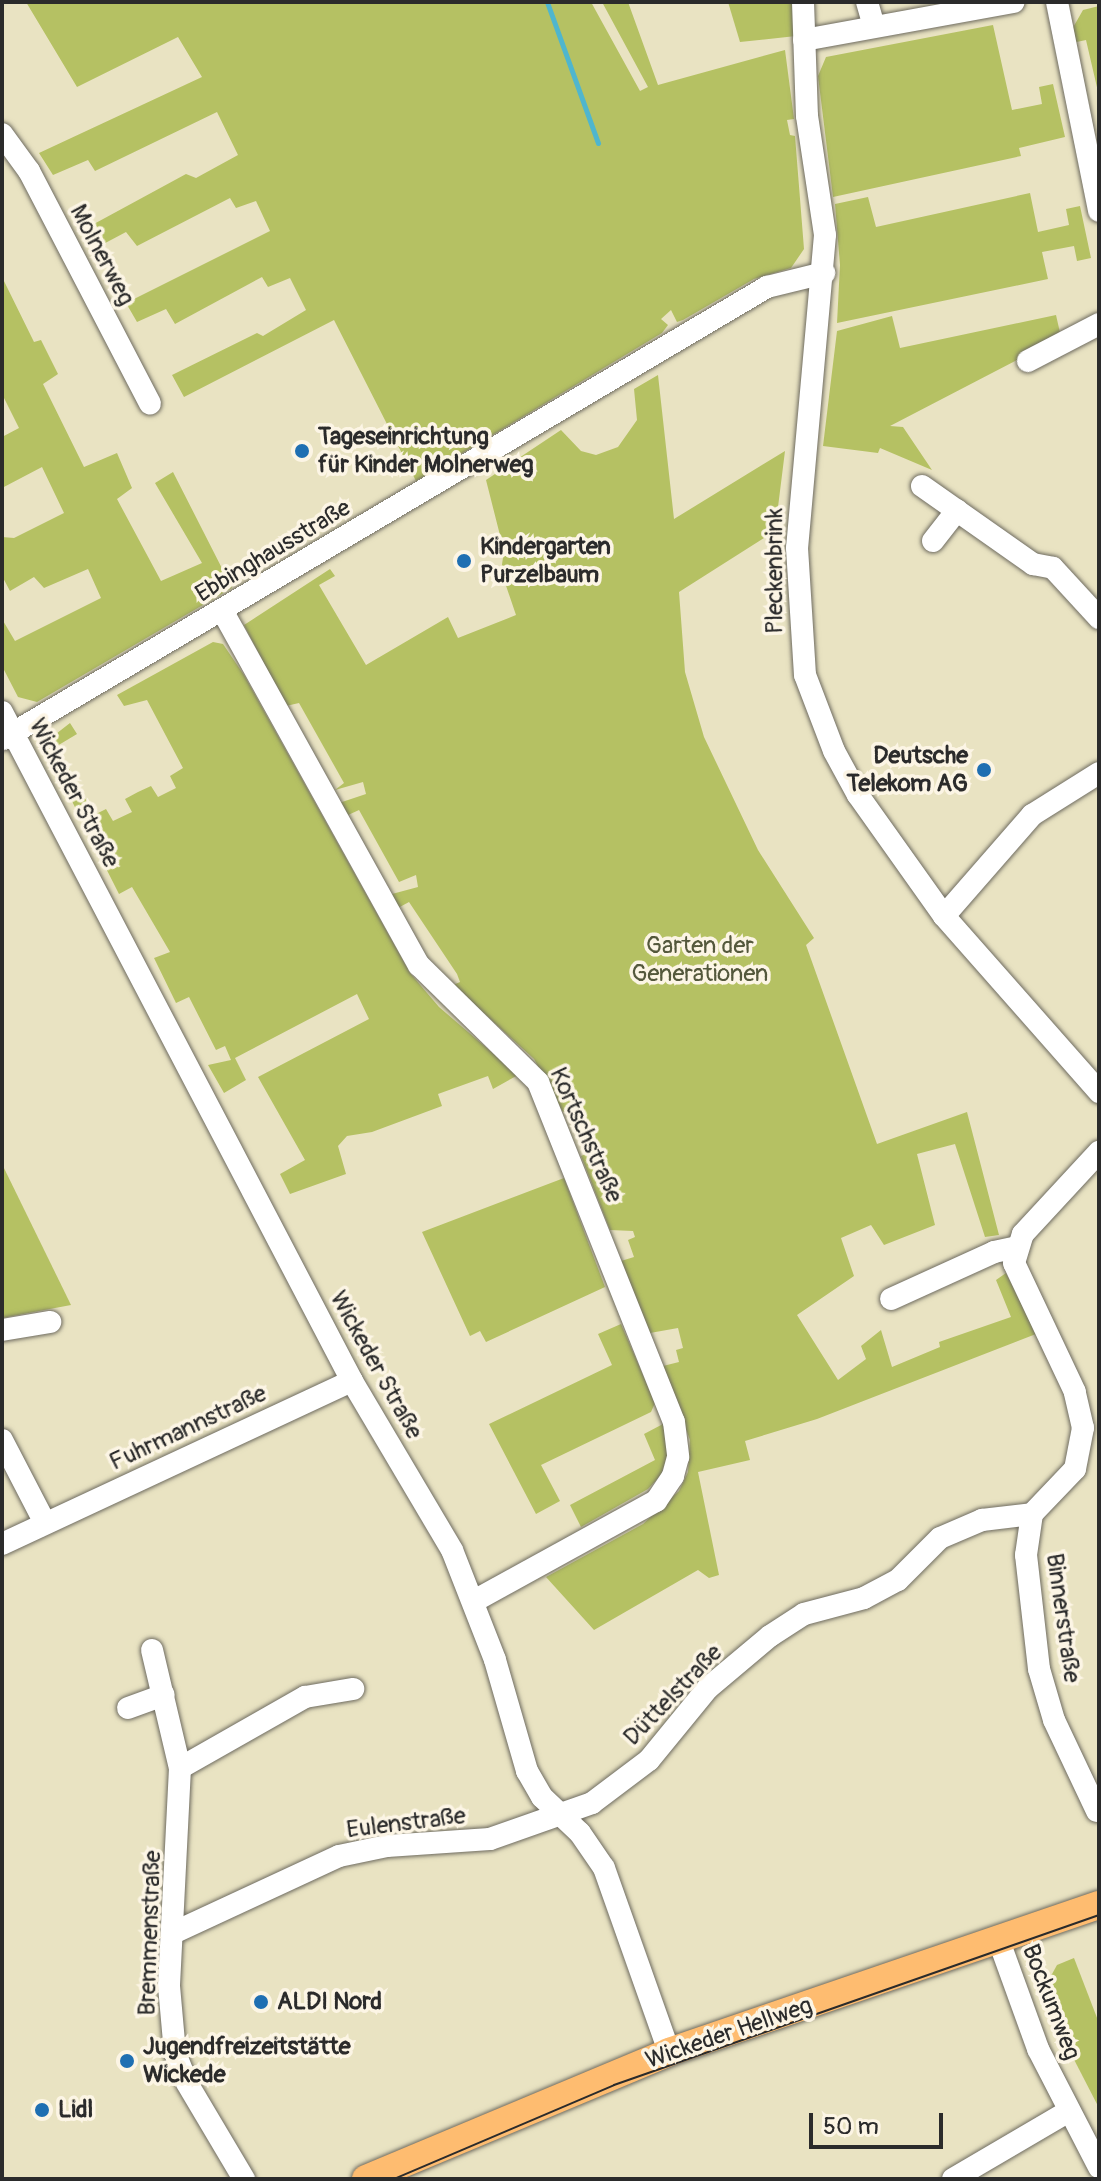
<!DOCTYPE html>
<meta charset="utf-8">
<style>
body{margin:0}
#map{position:relative;width:1101px;height:2181px;overflow:hidden;background:#e9e3c2;font-family:Pangolin,sans-serif}
div>[style]{position:absolute}
.green>*{inset:0;background:#b5c163}
.stream>*{height:5px;margin:-2.5px;padding:0 2.5px;transform-origin:2.5px;border-radius:2.5px;background:#4fb6ce}
.roads{filter:drop-shadow(0 0 2px #6e6b60) drop-shadow(0 0 2px #6e6b60)}
.minor>*{height:22px;margin:-11px;padding:0 11px;transform-origin:11px;border-radius:11px;background:#fff}
.major>*{height:28px;margin:-14px;padding:0 14px;transform-origin:14px;border-radius:14px;background:#febc70}
.tram>*{height:2px;margin:-1px;padding:0 1px;transform-origin:1px;border-radius:1px;background:#2b2b2b}
.dots>*{width:22px;height:22px;translate:-50% -50%;box-sizing:border-box;border:4px solid #fcf5e5;border-radius:50%}
span{translate:-50% -50%;white-space:nowrap;text-align:center;line-height:1.15;-webkit-text-stroke:7px #fcf5e5;paint-order:stroke}
.street-label{font-size:24px;color:#2b2b2b}
.poi-label{font-size:24px;color:#2b2b2b;font-weight:700}
.left{translate:0 -50%;text-align:left}
.right{translate:-100% -50%;text-align:right}
.park-label{font-size:24px;color:#54583c}
.frame{position:absolute;inset:0;border:4px solid #2b2b2b;pointer-events:none}
.scale{position:absolute;left:809px;top:2113px;width:134px;height:36px;box-sizing:border-box;border:4px solid #2b2b2b;border-top:0;padding-left:10px;font-size:24px;line-height:28px;white-space:nowrap;color:#2b2b2b;-webkit-text-stroke:6px #fcf5e5;paint-order:stroke}
</style>
<div id="map">
<div class="green">
<div style="clip-path:polygon(26px 2px,591px 2px,640px 91px,648px 87px,602px 2px,628px 2px,658px 85px,785px 50px,794px 119px,787px 120px,790px 135px,795px 136px,804px 249px,791px 268px,754px 279px,683px 320px,677px 322px,671px 310px,661px 319px,668px 325px,662px 333px,416px 481px,334px 320px,184px 397px,172px 375px,257px 333px,263px 336px,306px 310px,290px 278px,268px 287px,262px 277px,175px 324px,166px 309px,137px 322px,126px 303px,270px 231px,256px 201px,236px 208px,230px 198px,137px 246px,126px 232px,94px 249px,81px 231px,186px 174px,196px 178px,238px 155px,217px 112px,95px 171px,88px 160px,53px 175px,39px 153px,202px 77px,178px 37px,77px 87px)"></div>
<div style="clip-path:polygon(728px 2px,794px 2px,796px 36px,740px 42px)"></div>
<div style="clip-path:polygon(1099px 6px,1099px 96px,1086px 40px,1072px 43px,1071px 31px,1083px 10px)"></div>
<div style="clip-path:polygon(993px 25px,1012px 110px,1042px 104px,1039px 87px,1053px 84px,1065px 137px,1019px 148px,1021px 156px,833px 197px,818px 76px,826px 57px)"></div>
<div style="clip-path:polygon(1030px 193px,1038px 232px,1069px 225px,1066px 209px,1080px 206px,1091px 258px,1077px 261px,1074px 246px,1042px 252px,1048px 279px,837px 323px,840px 265px,835px 204px,868px 197px,876px 227px)"></div>
<div style="clip-path:polygon(2px 277px,34px 342px,41px 340px,58px 374px,43px 384px,84px 467px,117px 453px,132px 488px,117px 499px,161px 581px,202px 563px,155px 483px,173px 472px,232px 588px,37px 702px,18px 697px,2px 666px,2px 619px,15px 641px,101px 598px,88px 569px,44px 588px,34px 577px,10px 591px,2px 576px,2px 537px,14px 538px,64px 513px,42px 467px,2px 488px,2px 437px,19px 428px,2px 394px)"></div>
<div style="clip-path:polygon(1056px 315px,1061px 337px,890px 426px,903px 427px,932px 470px,880px 448px,878px 453px,823px 446px,837px 331px,892px 316px,900px 348px)"></div>
<div style="clip-path:polygon(658px 375px,674px 519px,785px 451px,775px 531px,679px 592px,685px 672px,704px 737px,758px 850px,814px 938px,806px 945px,877px 1144px,967px 1112px,999px 1235px,985px 1237px,955px 1144px,917px 1154px,935px 1225px,884px 1245px,871px 1225px,841px 1238px,854px 1276px,797px 1315px,838px 1380px,866px 1359px,861px 1346px,881px 1330px,892px 1367px,940px 1347px,939px 1342px,1011px 1317px,996px 1280px,1006px 1273px,1036px 1334px,817px 1419px,745px 1441px,750px 1460px,698px 1472px,719px 1575px,709px 1578px,698px 1570px,594px 1630px,546px 1577px,643px 1524px,679px 1491px,688px 1472px,690px 1440px,663px 1366px,679px 1362px,676px 1350px,683px 1348px,678px 1328px,650px 1333px,621px 1261px,634px 1257px,628px 1240px,635px 1237px,633px 1231px,610px 1230px,581px 1156px,593px 1151px,587px 1137px,594px 1134px,592px 1127px,584px 1129px,575px 1110px,563px 1112px,534px 1059px,453px 985px,460px 982px,457px 974px,409px 902px,398px 908px,392px 894px,418px 887px,416px 875px,399px 882px,359px 810px,346px 816px,339px 803px,366px 794px,363px 782px,335px 790px,344px 783px,299px 703px,286px 706px,244px 625px,330px 569px,335px 576px,319px 585px,366px 665px,448px 617px,458px 638px,516px 615px,501px 571px,504px 551px,486px 480px,561px 430px,581px 451px,596px 455px,618px 447px,637px 420px,634px 389px)"></div>
<div style="clip-path:polygon(213px 642px,223px 644px,244px 675px,410px 973px,439px 1007px,518px 1075px,493px 1089px,488px 1076px,438px 1094px,442px 1106px,372px 1132px,347px 1136px,338px 1146px,346px 1174px,290px 1194px,280px 1174px,305px 1160px,258px 1077px,369px 1019px,357px 994px,235px 1058px,246px 1080px,224px 1093px,208px 1065px,231px 1060px,225px 1046px,216px 1050px,189px 997px,176px 1003px,154px 958px,170px 952px,132px 887px,119px 894px,43px 744px,70px 723px,77px 734px,57px 746px,94px 815px,106px 809px,113px 821px,132px 812px,125px 799px,138px 792px,151px 786px,158px 797px,176px 788px,170px 776px,183px 768px,147px 700px,124px 706px,117px 695px)"></div>
<div style="clip-path:polygon(2px 1164px,71px 1305px,2px 1318px)"></div>
<div style="clip-path:polygon(564px 1178px,605px 1287px,486px 1342px,480px 1331px,470px 1336px,422px 1232px)"></div>
<div style="clip-path:polygon(621px 1324px,655px 1403px,651px 1412px,541px 1465px,560px 1501px,536px 1514px,489px 1424px,612px 1365px,598px 1334px)"></div>
<div style="clip-path:polygon(663px 1424px,668px 1453px,661px 1475px,648px 1489px,581px 1527px,570px 1505px,655px 1460px,644px 1434px)"></div>
<div style="clip-path:polygon(1074px 1958px,1099px 2023px,1099px 2108px,1066px 2044px,1046px 1985px,1057px 1965px)"></div>
</div>
<div class="stream">
<div style="left:547px;top:2px;width:150px;rotate:70.1deg"></div>
</div>
<div class="roads">
<div class="minor">
<div style="left:803px;top:2px;width:114px;rotate:88deg"></div>
<div style="left:807px;top:116px;width:120px;rotate:81.4deg"></div>
<div style="left:825px;top:235px;width:314px;rotate:95.1deg"></div>
<div style="left:797px;top:548px;width:127px;rotate:86.4deg"></div>
<div style="left:805px;top:675px;width:81px;rotate:69.1deg"></div>
<div style="left:834px;top:751px;width:50px;rotate:61.4deg"></div>
<div style="left:858px;top:795px;width:148px;rotate:54.6deg"></div>
<div style="left:944px;top:916px;width:235px;rotate:48.6deg"></div>
<div style="left:867px;top:2px;width:25px;rotate:74deg"></div>
<div style="left:1057px;top:2px;width:213px;rotate:78.6deg"></div>
<div style="left:804px;top:40px;width:213px;rotate:-10.3deg"></div>
<div style="left:2px;top:134px;width:46px;rotate:53.9deg"></div>
<div style="left:29px;top:171px;width:262px;rotate:62.5deg"></div>
<div style="left:1028px;top:361px;width:80px;rotate:-27.5deg"></div>
<div style="left:922px;top:486px;width:136px;rotate:35.1deg"></div>
<div style="left:1033px;top:564px;width:20px;rotate:11deg"></div>
<div style="left:1053px;top:568px;width:68px;rotate:47.4deg"></div>
<div style="left:933px;top:541px;width:39px;rotate:-52deg"></div>
<div style="left:223px;top:612px;width:404px;rotate:61deg"></div>
<div style="left:419px;top:965px;width:167px;rotate:44.5deg"></div>
<div style="left:538px;top:1082px;width:366px;rotate:68.2deg"></div>
<div style="left:674px;top:1422px;width:35px;rotate:83deg"></div>
<div style="left:678px;top:1457px;width:20px;rotate:105deg"></div>
<div style="left:673px;top:1476px;width:30px;rotate:124deg"></div>
<div style="left:656px;top:1501px;width:208px;rotate:151.2deg"></div>
<div style="left:2px;top:712px;width:755px;rotate:62.38deg"></div>
<div style="left:352px;top:1381px;width:196px;rotate:59.4deg"></div>
<div style="left:452px;top:1550px;width:118px;rotate:68.6deg"></div>
<div style="left:495px;top:1660px;width:116px;rotate:73.9deg"></div>
<div style="left:527px;top:1771px;width:30px;rotate:60deg"></div>
<div style="left:542px;top:1797px;width:52px;rotate:43.5deg"></div>
<div style="left:580px;top:1833px;width:42px;rotate:55.6deg"></div>
<div style="left:604px;top:1868px;width:195px;rotate:70.5deg"></div>
<div style="left:3px;top:739px;width:888px;rotate:-30.61deg"></div>
<div style="left:767px;top:287px;width:59px;rotate:-13.8deg"></div>
<div style="left:944px;top:916px;width:134px;rotate:-48.9deg"></div>
<div style="left:1032px;top:815px;width:79px;rotate:-32.1deg"></div>
<div style="left:891px;top:1299px;width:113px;rotate:-24.5deg"></div>
<div style="left:994px;top:1252px;width:24px;rotate:-12deg"></div>
<div style="left:2px;top:1330px;width:49px;rotate:-9.5deg"></div>
<div style="left:2px;top:1440px;width:93px;rotate:62.6deg"></div>
<div style="left:2px;top:1544px;width:386px;rotate:-25deg"></div>
<div style="left:152px;top:1650px;width:121px;rotate:76.7deg"></div>
<div style="left:180px;top:1768px;width:218px;rotate:92.9deg"></div>
<div style="left:169px;top:1986px;width:67px;rotate:84.9deg"></div>
<div style="left:175px;top:2053px;width:32px;rotate:68deg"></div>
<div style="left:187px;top:2083px;width:112px;rotate:59.3deg"></div>
<div style="left:128px;top:1708px;width:38px;rotate:-20deg"></div>
<div style="left:180px;top:1768px;width:144px;rotate:-29.6deg"></div>
<div style="left:305px;top:1697px;width:49px;rotate:-9.5deg"></div>
<div style="left:1097px;top:1811px;width:101px;rotate:-115.3deg"></div>
<div style="left:1054px;top:1720px;width:53px;rotate:-106.4deg"></div>
<div style="left:1039px;top:1669px;width:115px;rotate:-96.5deg"></div>
<div style="left:1026px;top:1555px;width:41px;rotate:-81.7deg"></div>
<div style="left:1032px;top:1514px;width:62px;rotate:-46.3deg"></div>
<div style="left:1075px;top:1469px;width:42px;rotate:-79deg"></div>
<div style="left:1083px;top:1428px;width:37px;rotate:-103deg"></div>
<div style="left:1075px;top:1392px;width:143px;rotate:-115.3deg"></div>
<div style="left:1014px;top:1263px;width:30px;rotate:-73deg"></div>
<div style="left:1023px;top:1234px;width:112px;rotate:-47.2deg"></div>
<div style="left:173px;top:1933px;width:183px;rotate:-24.9deg"></div>
<div style="left:339px;top:1856px;width:49px;rotate:-11.8deg"></div>
<div style="left:387px;top:1846px;width:103px;rotate:-3.9deg"></div>
<div style="left:490px;top:1839px;width:108px;rotate:-19.4deg"></div>
<div style="left:592px;top:1803px;width:71px;rotate:-37deg"></div>
<div style="left:649px;top:1760px;width:93px;rotate:-50.7deg"></div>
<div style="left:708px;top:1688px;width:81px;rotate:-40deg"></div>
<div style="left:770px;top:1636px;width:40px;rotate:-32.9deg"></div>
<div style="left:804px;top:1614px;width:62px;rotate:-14.9deg"></div>
<div style="left:864px;top:1598px;width:38px;rotate:-28deg"></div>
<div style="left:898px;top:1580px;width:59px;rotate:-45deg"></div>
<div style="left:940px;top:1538px;width:46px;rotate:-23.2deg"></div>
<div style="left:982px;top:1520px;width:50px;rotate:-6.8deg"></div>
<div style="left:999px;top:1941px;width:115px;rotate:70.1deg"></div>
<div style="left:1038px;top:2049px;width:133px;rotate:62.7deg"></div>
<div style="left:953px;top:2179px;width:134px;rotate:-30.4deg"></div>
</div>
<div class="major">
<div style="left:366px;top:2179px;width:329px;rotate:-22.7deg"></div>
<div style="left:669px;top:2052px;width:454px;rotate:-18.9deg"></div>
</div>
</div>
<div class="tram">
<div style="left:394px;top:2179px;width:239px;rotate:-23.1deg"></div>
<div style="left:614px;top:2085px;width:514px;rotate:-19.32deg"></div>
</div>
<div class="dots">
<div style="left:302px;top:451px;background:#1f6fb2"></div>
<div style="left:464px;top:561px;background:#1f6fb2"></div>
<div style="left:984px;top:770px;background:#1f6fb2"></div>
<div style="left:261px;top:2002px;background:#1f6fb2"></div>
<div style="left:127px;top:2061px;background:#1f6fb2"></div>
<div style="left:42px;top:2110px;background:#1f6fb2"></div>
</div>
<div class="street-label">
<span style="left:102px;top:255px;rotate:62deg">Molnerweg</span>
<span style="left:273px;top:551px;rotate:-31deg">Ebbinghausstraße</span>
<span style="left:775px;top:571px;rotate:-90deg">Pleckenbrink</span>
<span style="left:74px;top:793px;rotate:62deg">Wickeder Straße</span>
<span style="left:586px;top:1135px;rotate:66deg">Kortschstraße</span>
<span style="left:376px;top:1365px;rotate:61deg">Wickeder Straße</span>
<span style="left:188px;top:1428px;rotate:-25deg">Fuhrmannstraße</span>
<span style="left:1063px;top:1618px;rotate:82deg">Binnerstraße</span>
<span style="left:673px;top:1695px;rotate:-46deg">Düttelstraße</span>
<span style="left:406px;top:1823px;rotate:-7deg">Eulenstraße</span>
<span style="left:150px;top:1933px;rotate:-88deg">Bremmenstraße</span>
<span style="left:1051px;top:2002px;rotate:69deg">Bockumweg</span>
<span style="left:729px;top:2033px;rotate:-19deg">Wickeder Hellweg</span>
</div>
<div class="poi-label">
<span class="left" style="left:318px;top:451px">Tageseinrichtung<br>für Kinder Molnerweg</span>
<span class="left" style="left:480px;top:561px">Kindergarten<br>Purzelbaum</span>
<span class="right" style="left:968px;top:770px">Deutsche<br>Telekom AG</span>
<span class="left" style="left:277px;top:2002px">ALDI Nord</span>
<span class="left" style="left:143px;top:2061px">Jugendfreizeitstätte<br>Wickede</span>
<span class="left" style="left:58px;top:2110px">Lidl</span>
</div>
<div class="park-label">
<span style="left:700px;top:960px">Garten der<br>Generationen</span>
</div>
<div class="frame"></div>
<div class="scale">50 m</div>
</div>
